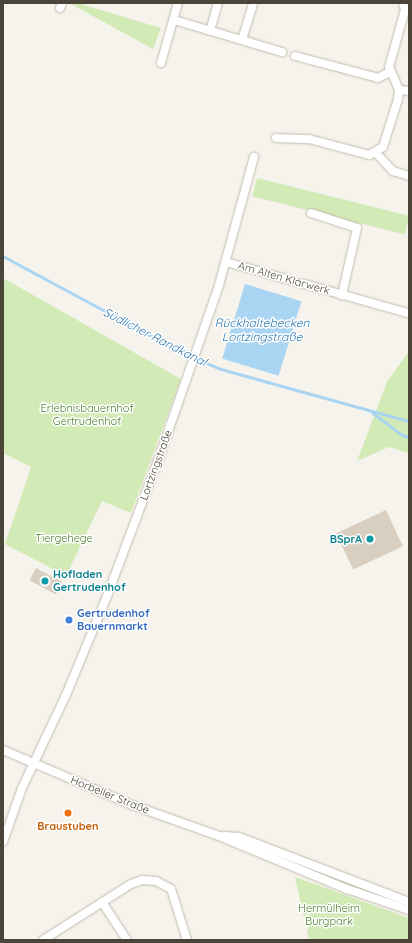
<!DOCTYPE html>
<meta charset="utf-8">
<style>
body{margin:0}
#map{position:relative;width:412px;height:943px;overflow:hidden;background:#f6f3ec;font-family:Quicksand,sans-serif}
div>[style]{position:absolute}
.green>*{inset:0;background:#d2eab5;transform-origin:0 0}
.water>*{inset:0;background:#a9d4f2;transform-origin:0 0}
.stream>*{height:2.5px;margin:-1.25px;padding:0 1.25px;transform-origin:1.25px;border-radius:1.25px;background:#a9d4f2}
.building>*{inset:0;background:#d8cfc1;transform-origin:0 0}
.roads{filter:drop-shadow(0 0 1px #c2bbae) drop-shadow(0 0 1px #c2bbae)}
.minor>*{height:8px;margin:-4px;padding:0 4px;transform-origin:4px;border-radius:4px;background:#fff}
.dots>*{width:11px;height:11px;translate:-50% -50%;box-sizing:border-box;border:2px solid #fff;border-radius:50%}
span{translate:-50% -50%;white-space:nowrap;text-align:center;line-height:1.15;-webkit-text-stroke:3px #fff;paint-order:stroke}
.street-label{font-size:11px;color:#4b4439}
.park-label{font-size:11px;color:#4a7f2a}
.culture-label{font-size:11px;color:#0d838f;font-weight:700}
.right{translate:-100% -50%;text-align:right}
.left{translate:0 -50%;text-align:left}
.shop-label{font-size:11px;color:#366cbe;font-weight:700}
.food-label{font-size:11px;color:#c56008;font-weight:700}
.water-label{font-size:12px;color:#2e7ab2;font-style:italic}
.frame{position:absolute;inset:0;border:4px solid #4b4439;pointer-events:none}
</style>
<div id="map">
<div class="green">
<div style="clip-path:polygon(77px 3px,161px 28px,153px 49px,71px 4px)"></div>
<div style="left:257px;top:178px;width:157px;height:19px;rotate:14deg"></div>
<div style="clip-path:polygon(3px 278px,181px 379px,131px 513px,102px 501px,66px 576px,5px 544px,31px 467px,3px 453px)"></div>
<div style="clip-path:polygon(409px 351px,409px 453px,389px 447px,357px 461px,387px 382px)"></div>
<div style="clip-path:polygon(295px 877px,409px 918px,409px 940px,309px 940px)"></div>
</div>
<div class="water">
<div style="left:245px;top:284px;width:59px;height:78px;rotate:17deg"></div>
</div>
<div class="stream">
<div style="left:3px;top:256px;width:211px;rotate:28.3deg"></div>
<div style="left:189px;top:356px;width:35px;rotate:22deg"></div>
<div style="left:221px;top:369px;width:195px;rotate:15.5deg"></div>
<div style="left:373px;top:413px;width:36px;rotate:37deg"></div>
<div style="left:402px;top:435px;width:7px;rotate:16deg"></div>
</div>
<div class="building">
<div style="left:386px;top:510px;width:40px;height:55px;rotate:65deg"></div>
<div style="left:36px;top:568px;width:30px;height:14px;rotate:28deg"></div>
</div>
<div class="roads">
<div class="minor">
<div style="left:60px;top:8px;width:5px;rotate:-68deg"></div>
<div style="left:174px;top:20px;width:113px;rotate:16.5deg"></div>
<div style="left:210px;top:31px;width:29px;rotate:-74deg"></div>
<div style="left:242px;top:40px;width:39px;rotate:-73deg"></div>
<div style="left:295px;top:56px;width:86px;rotate:14.8deg"></div>
<div style="left:378px;top:78px;width:13px;rotate:-27deg"></div>
<div style="left:161px;top:63px;width:62px;rotate:-74.2deg"></div>
<div style="left:399px;top:90px;width:10px;rotate:6deg"></div>
<div style="left:276px;top:138px;width:33px;rotate:2deg"></div>
<div style="left:309px;top:139px;width:62px;rotate:14.9deg"></div>
<div style="left:369px;top:155px;width:16px;rotate:-30deg"></div>
<div style="left:383px;top:147px;width:50px;rotate:-72.6deg"></div>
<div style="left:398px;top:99px;width:9px;rotate:-84deg"></div>
<div style="left:399px;top:90px;width:25px;rotate:-113deg"></div>
<div style="left:389px;top:67px;width:59px;rotate:-74.3deg"></div>
<div style="left:405px;top:10px;width:7px;rotate:-106deg"></div>
<div style="left:376px;top:153px;width:25px;rotate:47deg"></div>
<div style="left:393px;top:171px;width:17px;rotate:17deg"></div>
<div style="left:311px;top:213px;width:48px;rotate:18.1deg"></div>
<div style="left:357px;top:228px;width:69px;rotate:102.6deg"></div>
<div style="left:226px;top:262px;width:189px;rotate:15.7deg"></div>
<div style="left:3px;top:750px;width:140px;rotate:23.1deg"></div>
<div style="left:132px;top:805px;width:92px;rotate:19.6deg"></div>
<div style="left:219px;top:836px;width:139px;rotate:22.5deg"></div>
<div style="left:347px;top:889px;width:65px;rotate:18.7deg"></div>
<div style="left:224px;top:836px;width:15px;rotate:4deg"></div>
<div style="left:239px;top:837px;width:182px;rotate:20.9deg"></div>
<div style="left:3px;top:842px;width:57px;rotate:-70.6deg"></div>
<div style="left:22px;top:788px;width:103px;rotate:-64.7deg"></div>
<div style="left:66px;top:695px;width:107px;rotate:-67.5deg"></div>
<div style="left:107px;top:596px;width:154px;rotate:-69.4deg"></div>
<div style="left:161px;top:452px;width:177px;rotate:-70.8deg"></div>
<div style="left:219px;top:285px;width:133px;rotate:-74.7deg"></div>
<div style="left:102px;top:902px;width:45px;rotate:56.7deg"></div>
<div style="left:43px;top:940px;width:104px;rotate:-32.5deg"></div>
<div style="left:131px;top:884px;width:12px;rotate:-20deg"></div>
<div style="left:142px;top:880px;width:14px;rotate:4deg"></div>
<div style="left:156px;top:881px;width:17px;rotate:28deg"></div>
<div style="left:171px;top:889px;width:53px;rotate:72.6deg"></div>
</div>
</div>
<div class="dots">
<div style="left:370px;top:539px;background:#0f9aa8"></div>
<div style="left:45px;top:581px;background:#0f9aa8"></div>
<div style="left:69px;top:620px;background:#3f7fe0"></div>
<div style="left:68px;top:813px;background:#e8710a"></div>
</div>
<div class="street-label">
<span style="left:284px;top:278px;rotate:16deg">Am Alten Klärwerk</span>
<span style="left:156px;top:465px;rotate:-70deg">Lortzingstraße</span>
<span style="left:110px;top:795px;rotate:22deg">Horbeller Straße</span>
</div>
<div class="park-label">
<span style="left:87px;top:415px">Erlebnisbauernhof<br>Gertrudenhof</span>
<span style="left:64px;top:538px">Tiergehege</span>
<span style="left:329px;top:915px">Hermülheim<br>Burgpark</span>
</div>
<div class="culture-label">
<span class="right" style="left:362px;top:539px">BSprA</span>
<span class="left" style="left:53px;top:581px">Hofladen<br>Gertrudenhof</span>
</div>
<div class="shop-label">
<span class="left" style="left:77px;top:620px">Gertrudenhof<br>Bauernmarkt</span>
</div>
<div class="food-label">
<span style="left:68px;top:826px">Braustuben</span>
</div>
<div class="water-label">
<span style="left:262px;top:330px">Rückhaltebecken<br>Lortzingstraße</span>
<span style="left:155px;top:337px;rotate:27deg">Südlicher Randkanal</span>
</div>
<div class="frame"></div>
</div>
